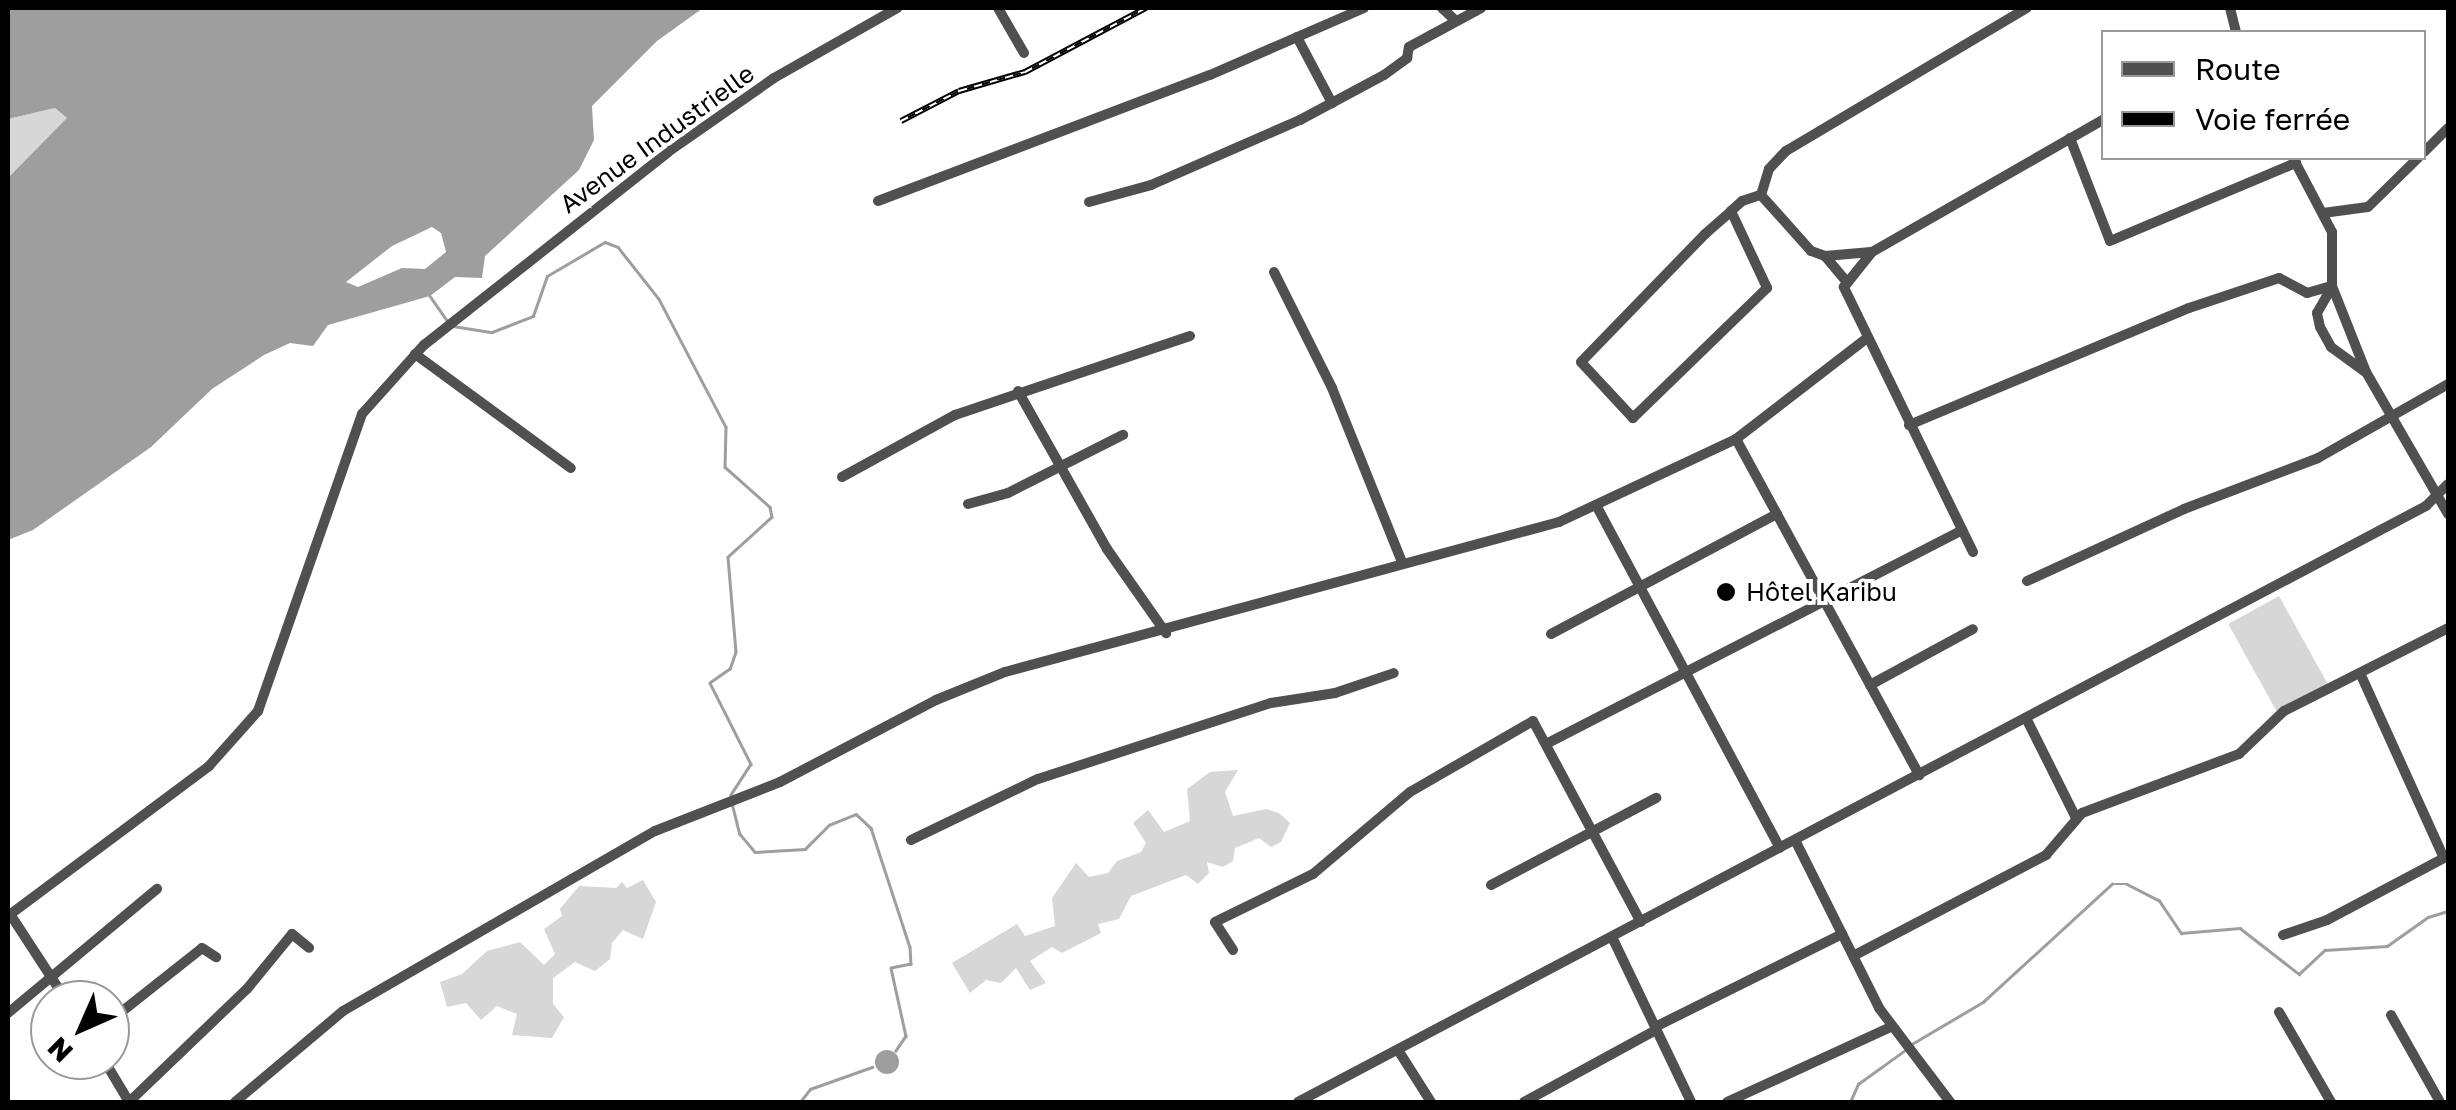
<!DOCTYPE html>
<meta charset="utf-8">
<style>
body{margin:0}
#map{position:relative;width:2456px;height:1110px;overflow:hidden;background:#fff;font-family:"Golos Text",sans-serif}
div>[style]{position:absolute}
.green>*{inset:0;background:#d7d7d7;transform-origin:0 0}
.water>*{inset:0;background:#9e9e9e}
.round{border-radius:50%}
.stream>*{height:2.5px;margin:-1.25px;padding:0 1.25px;transform-origin:1.25px;border-radius:1.25px;background:#9e9e9e}
.minor>*{height:10px;margin:-5px;padding:0 5px;transform-origin:5px;border-radius:5px;background:#505050}
.rail>*{height:6px;margin-top:-3px;transform-origin:0;background:repeating-linear-gradient(90deg,#fff 0 8px,#000 0 16px);box-sizing:border-box;border-block:2px solid #000}
.dots>*{width:28px;height:28px;translate:-50% -50%;box-sizing:border-box;border:5px solid #fff;border-radius:50%}
span{translate:-50% -50%;white-space:nowrap;text-align:center;line-height:1.15;-webkit-text-stroke:8px #fff;paint-order:stroke}
.street-label{font-size:25px;color:#000}
.poi-label{font-size:25px;color:#000}
.left{translate:0 -50%;text-align:left}
.frame{position:absolute;inset:0;border:10px solid #000;pointer-events:none}
.legend{position:absolute;left:2101px;top:30px;width:325px;height:130px;box-sizing:border-box;background:#fff;border:2px solid #999;margin:0;padding:12px 18px;list-style:none;font-size:30px;color:#000}
.legend li{display:flex;align-items:center;gap:20px;height:50px}
.legend b{width:50px;border:2px solid #999}
.north{position:absolute;left:30px;top:980px;width:100px;height:100px;box-sizing:border-box;background:#fff;border:2px solid #999;border-radius:50%;rotate:225deg;font-size:28px;font-weight:700;line-height:40px;text-align:center;color:#000}
.north::after{content:'';display:block;margin:auto;width:35px;height:45px;background:#000;clip-path:polygon(50% 0,100% 100%,50% 72%,0 100%)}
</style>
<div id="map">
<div class="green">
<div style="clip-path:polygon(55px 108px,67px 118px,59px 132px,8px 178px,8px 119px)"></div>
<div style="left:2279px;top:596px;width:102px;height:58px;rotate:61deg"></div>
<div style="clip-path:polygon(1238px 770px,1225px 792px,1233px 816px,1266px 809px,1279px 813px,1290px 823px,1281px 842px,1271px 847px,1259px 838px,1235px 848px,1233px 861px,1223px 867px,1207px 862px,1209px 873px,1198px 884px,1186px 875px,1131px 896px,1119px 919px,1098px 924px,1101px 933px,1062px 953px,1052px 947px,1030px 961px,1046px 983px,1030px 990px,1016px 968px,1001px 983px,986px 980px,970px 993px,952px 963px,1017px 924px,1025px 936px,1055px 926px,1052px 898px,1076px 863px,1089px 877px,1108px 873px,1117px 861px,1141px 852px,1146px 843px,1133px 823px,1148px 810px,1164px 832px,1190px 821px,1187px 789px,1210px 772px)"></div>
<div style="clip-path:polygon(643px 880px,656px 902px,643px 939px,623px 930px,612px 943px,610px 959px,595px 971px,575px 962px,553px 978px,553px 1004px,564px 1017px,552px 1038px,512px 1035px,517px 1014px,497px 1006px,481px 1020px,466px 1003px,447px 1007px,440px 982px,462px 974px,487px 951px,520px 942px,544px 965px,555px 954px,544px 929px,562px 916px,560px 909px,579px 886px,616px 888px,622px 882px,627px 888px)"></div>
</div>
<div class="water">
<div style="clip-path:polygon(evenodd,8px 8px,703px 8px,657px 41px,592px 106px,594px 140px,579px 170px,485px 256px,482px 278px,455px 277px,430px 296px,328px 325px,313px 346px,290px 343px,264px 355px,212px 389px,151px 447px,33px 530px,8px 540px,8px 178px,67px 118px,55px 108px,8px 119px,8px 8px,432px 227px,441px 233px,446px 252px,425px 269px,402px 268px,358px 287px,346px 282px,392px 246px,432px 227px)"></div>
<div class="round" style="left:875px;top:1050px;width:24px;height:24px"></div>
</div>
<div class="stream">
<div style="left:430px;top:296px;width:29px;rotate:55deg"></div>
<div style="left:453px;top:326px;width:39px;rotate:9deg"></div>
<div style="left:492px;top:332px;width:44px;rotate:-21.3deg"></div>
<div style="left:533px;top:316px;width:42px;rotate:-70.7deg"></div>
<div style="left:547px;top:276px;width:67px;rotate:-30.4deg"></div>
<div style="left:605px;top:242px;width:14px;rotate:21deg"></div>
<div style="left:618px;top:247px;width:66px;rotate:51.7deg"></div>
<div style="left:659px;top:299px;width:144px;rotate:62.4deg"></div>
<div style="left:726px;top:427px;width:40px;rotate:91.4deg"></div>
<div style="left:725px;top:467px;width:60px;rotate:41.6deg"></div>
<div style="left:770px;top:507px;width:10px;rotate:79deg"></div>
<div style="left:772px;top:517px;width:59px;rotate:137.7deg"></div>
<div style="left:728px;top:557px;width:95px;rotate:85.2deg"></div>
<div style="left:736px;top:652px;width:18px;rotate:109deg"></div>
<div style="left:730px;top:669px;width:24px;rotate:145deg"></div>
<div style="left:710px;top:683px;width:91px;rotate:63.2deg"></div>
<div style="left:751px;top:764px;width:37px;rotate:123deg"></div>
<div style="left:732px;top:803px;width:32px;rotate:76deg"></div>
<div style="left:740px;top:834px;width:23px;rotate:50deg"></div>
<div style="left:755px;top:852px;width:50px;rotate:-3.4deg"></div>
<div style="left:805px;top:849px;width:34px;rotate:-45deg"></div>
<div style="left:829px;top:825px;width:29px;rotate:-22deg"></div>
<div style="left:856px;top:814px;width:21px;rotate:43deg"></div>
<div style="left:871px;top:828px;width:125px;rotate:71.9deg"></div>
<div style="left:910px;top:947px;width:17px;rotate:87deg"></div>
<div style="left:911px;top:964px;width:20px;rotate:169deg"></div>
<div style="left:891px;top:968px;width:70px;rotate:77.6deg"></div>
<div style="left:906px;top:1036px;width:18px;rotate:124deg"></div>
<div style="left:1910px;top:1045px;width:85px;rotate:-30.5deg"></div>
<div style="left:1983px;top:1002px;width:175px;rotate:-42.5deg"></div>
<div style="left:2112px;top:884px;width:15px"></div>
<div style="left:2127px;top:884px;width:36px;rotate:27deg"></div>
<div style="left:2159px;top:900px;width:40px;rotate:56deg"></div>
<div style="left:2181px;top:933px;width:59px;rotate:-4.8deg"></div>
<div style="left:2240px;top:928px;width:75px;rotate:37.9deg"></div>
<div style="left:2299px;top:974px;width:35px;rotate:-43deg"></div>
<div style="left:2325px;top:950px;width:62px;rotate:-3.7deg"></div>
<div style="left:2387px;top:946px;width:50px;rotate:-35.3deg"></div>
<div style="left:2428px;top:917px;width:21px;rotate:-17deg"></div>
<div style="left:800px;top:1102px;width:16px;rotate:-52deg"></div>
<div style="left:810px;top:1089px;width:66px;rotate:-19.5deg"></div>
<div style="left:1850px;top:1102px;width:20px;rotate:-66deg"></div>
<div style="left:1858px;top:1084px;width:57px;rotate:-35.7deg"></div>
</div>
<div class="minor">
<div style="left:998px;top:8px;width:52px;rotate:60deg"></div>
<div style="left:1442px;top:8px;width:18px;rotate:43deg"></div>
<div style="left:2230px;top:8px;width:25px;rotate:76deg"></div>
<div style="left:1297px;top:37px;width:75px;rotate:62.1deg"></div>
<div style="left:2070px;top:138px;width:110px;rotate:68.8deg"></div>
<div style="left:2110px;top:241px;width:202px;rotate:-22.8deg"></div>
<div style="left:2424px;top:152px;width:34px;rotate:-45deg"></div>
<div style="left:2293px;top:158px;width:84px;rotate:62.2deg"></div>
<div style="left:2332px;top:232px;width:54px;rotate:90deg"></div>
<div style="left:2332px;top:286px;width:92px;rotate:68.4deg"></div>
<div style="left:2366px;top:372px;width:164px;rotate:60deg"></div>
<div style="left:878px;top:201px;width:355px;rotate:-20.8deg"></div>
<div style="left:1210px;top:75px;width:168px;rotate:-23.5deg"></div>
<div style="left:1089px;top:202px;width:64px;rotate:-15.3deg"></div>
<div style="left:1151px;top:185px;width:163px;rotate:-23.6deg"></div>
<div style="left:1300px;top:120px;width:95px;rotate:-28.2deg"></div>
<div style="left:1384px;top:75px;width:29px;rotate:-36deg"></div>
<div style="left:1407px;top:58px;width:11px;rotate:-80deg"></div>
<div style="left:1409px;top:47px;width:82px;rotate:-28.4deg"></div>
<div style="left:1731px;top:211px;width:85px;rotate:64.9deg"></div>
<div style="left:1767px;top:288px;width:187px;rotate:135.9deg"></div>
<div style="left:1633px;top:418px;width:76px;rotate:-132.9deg"></div>
<div style="left:1581px;top:362px;width:178px;rotate:-45.9deg"></div>
<div style="left:1705px;top:234px;width:35px;rotate:-41deg"></div>
<div style="left:1731px;top:211px;width:15px;rotate:-42deg"></div>
<div style="left:1742px;top:201px;width:20px;rotate:-18deg"></div>
<div style="left:2323px;top:213px;width:45px;rotate:-7.6deg"></div>
<div style="left:2368px;top:207px;width:70px;rotate:-44.4deg"></div>
<div style="left:1871px;top:252px;width:46px;rotate:175deg"></div>
<div style="left:1825px;top:256px;width:15px;rotate:-160deg"></div>
<div style="left:1811px;top:251px;width:75px;rotate:-131.8deg"></div>
<div style="left:1761px;top:195px;width:27px;rotate:-73deg"></div>
<div style="left:1769px;top:169px;width:25px;rotate:-47deg"></div>
<div style="left:1786px;top:151px;width:280px;rotate:-30.7deg"></div>
<div style="left:1825px;top:256px;width:33px;rotate:50deg"></div>
<div style="left:1274px;top:272px;width:130px;rotate:63.4deg"></div>
<div style="left:1332px;top:388px;width:185px;rotate:68.1deg"></div>
<div style="left:2332px;top:287px;width:30px;rotate:120deg"></div>
<div style="left:2317px;top:313px;width:14px;rotate:78deg"></div>
<div style="left:2320px;top:327px;width:23px;rotate:61deg"></div>
<div style="left:2331px;top:347px;width:41px;rotate:36deg"></div>
<div style="left:415px;top:354px;width:193px;rotate:36.2deg"></div>
<div style="left:1018px;top:391px;width:181px;rotate:60.6deg"></div>
<div style="left:1107px;top:549px;width:103px;rotate:54.9deg"></div>
<div style="left:1909px;top:425px;width:303px;rotate:-22.7deg"></div>
<div style="left:2189px;top:308px;width:95px;rotate:-18.4deg"></div>
<div style="left:2279px;top:278px;width:32px;rotate:28deg"></div>
<div style="left:2307px;top:293px;width:26px;rotate:-16deg"></div>
<div style="left:1736px;top:439px;width:383px;rotate:61.4deg"></div>
<div style="left:842px;top:477px;width:129px;rotate:-28.8deg"></div>
<div style="left:955px;top:415px;width:248px;rotate:-18.6deg"></div>
<div style="left:968px;top:504px;width:41px;rotate:-15.4deg"></div>
<div style="left:1008px;top:493px;width:129px;rotate:-26.8deg"></div>
<div style="left:1596px;top:505px;width:389px;rotate:61.8deg"></div>
<div style="left:1973px;top:552px;width:295px;rotate:-116deg"></div>
<div style="left:1844px;top:287px;width:45px;rotate:-51.3deg"></div>
<div style="left:1872px;top:252px;width:267px;rotate:-29.8deg"></div>
<div style="left:2027px;top:581px;width:173px;rotate:-24.6deg"></div>
<div style="left:2184px;top:509px;width:143px;rotate:-20.8deg"></div>
<div style="left:2318px;top:458px;width:150px;rotate:-29.6deg"></div>
<div style="left:1551px;top:634px;width:256px;rotate:-28deg"></div>
<div style="left:2360px;top:673px;width:203px;rotate:65.6deg"></div>
<div style="left:1870px;top:685px;width:117px;rotate:-28.5deg"></div>
<div style="left:2026px;top:718px;width:112px;rotate:63.4deg"></div>
<div style="left:1546px;top:744px;width:468px;rotate:-27.2deg"></div>
<div style="left:911px;top:840px;width:141px;rotate:-25.7deg"></div>
<div style="left:1038px;top:779px;width:245px;rotate:-18.1deg"></div>
<div style="left:1271px;top:703px;width:65px;rotate:-8.9deg"></div>
<div style="left:1335px;top:693px;width:62px;rotate:-18.7deg"></div>
<div style="left:1795px;top:840px;width:188px;rotate:63.4deg"></div>
<div style="left:1879px;top:1008px;width:118px;rotate:52.9deg"></div>
<div style="left:1491px;top:885px;width:187px;rotate:-27.8deg"></div>
<div style="left:10px;top:914px;width:103px;rotate:56.9deg"></div>
<div style="left:8px;top:916px;width:251px;rotate:-36.7deg"></div>
<div style="left:209px;top:766px;width:74px;rotate:-48.3deg"></div>
<div style="left:258px;top:711px;width:315px;rotate:-70.7deg"></div>
<div style="left:362px;top:414px;width:93px;rotate:-48.1deg"></div>
<div style="left:424px;top:345px;width:311px;rotate:-38.3deg"></div>
<div style="left:668px;top:152px;width:129px;rotate:-34.9deg"></div>
<div style="left:774px;top:78px;width:142px;rotate:-29.6deg"></div>
<div style="left:2283px;top:935px;width:46px;rotate:-18.8deg"></div>
<div style="left:2327px;top:920px;width:137px;rotate:-27.9deg"></div>
<div style="left:1612px;top:937px;width:183px;rotate:64.4deg"></div>
<div style="left:1233px;top:950px;width:33px;rotate:-123deg"></div>
<div style="left:1215px;top:922px;width:109px;rotate:-26.1deg"></div>
<div style="left:1313px;top:874px;width:127px;rotate:-40.2deg"></div>
<div style="left:1410px;top:792px;width:142px;rotate:-30deg"></div>
<div style="left:1533px;top:721px;width:228px;rotate:61.8deg"></div>
<div style="left:1855px;top:955px;width:216px;rotate:-27.6deg"></div>
<div style="left:2046px;top:855px;width:55px;rotate:-49.4deg"></div>
<div style="left:2082px;top:813px;width:168px;rotate:-20.6deg"></div>
<div style="left:2239px;top:754px;width:62px;rotate:-43.7deg"></div>
<div style="left:2284px;top:711px;width:184px;rotate:-26.8deg"></div>
<div style="left:2279px;top:1012px;width:104px;rotate:60deg"></div>
<div style="left:8px;top:1013px;width:194px;rotate:-39.8deg"></div>
<div style="left:2391px;top:1015px;width:100px;rotate:60.6deg"></div>
<div style="left:110px;top:1021px;width:117px;rotate:-38.4deg"></div>
<div style="left:202px;top:948px;width:17px;rotate:33deg"></div>
<div style="left:1655px;top:1027px;width:209px;rotate:-26.4deg"></div>
<div style="left:1398px;top:1050px;width:62px;rotate:57.6deg"></div>
<div style="left:104px;top:1060px;width:49px;rotate:59.2deg"></div>
<div style="left:129px;top:1102px;width:163px;rotate:-43.8deg"></div>
<div style="left:247px;top:989px;width:71px;rotate:-50.7deg"></div>
<div style="left:292px;top:934px;width:22px;rotate:39deg"></div>
<div style="left:235px;top:1102px;width:141px;rotate:-40.1deg"></div>
<div style="left:343px;top:1011px;width:360px;rotate:-30deg"></div>
<div style="left:655px;top:831px;width:134px;rotate:-21.4deg"></div>
<div style="left:780px;top:782px;width:176px;rotate:-27.7deg"></div>
<div style="left:936px;top:700px;width:74px;rotate:-22.1deg"></div>
<div style="left:1005px;top:672px;width:574px;rotate:-15.15deg"></div>
<div style="left:1559px;top:522px;width:195px;rotate:-25.1deg"></div>
<div style="left:1736px;top:439px;width:165px;rotate:-37.6deg"></div>
<div style="left:1298px;top:1102px;width:1276px;rotate:-27.85deg"></div>
<div style="left:2426px;top:506px;width:31px;rotate:-45deg"></div>
<div style="left:1524px;top:1102px;width:150px;rotate:-28.6deg"></div>
<div style="left:1727px;top:1102px;width:180px;rotate:-24.6deg"></div>
</div>
<div class="rail">
<div style="left:901px;top:121px;width:65px;rotate:-27.3deg"></div>
<div style="left:959px;top:91px;width:69px;rotate:-16.1deg"></div>
<div style="left:1025px;top:72px;width:137px;rotate:-27.9deg"></div>
</div>
<div class="dots">
<div style="left:1726px;top:592px;background:#000"></div>
</div>
<div class="street-label">
<span style="left:657px;top:139px;rotate:-36deg">Avenue Industrielle</span>
</div>
<div class="poi-label">
<span class="left" style="left:1746px;top:592px">Hôtel Karibu</span>
</div>
<div class="frame"></div>
<ul class="legend">
<li><b style="height:12px;background:#505050"></b>Route</li>
<li><b style="height:12px;background:#000"></b>Voie ferrée</li>
</ul>
<div class="north">N</div>
</div>
